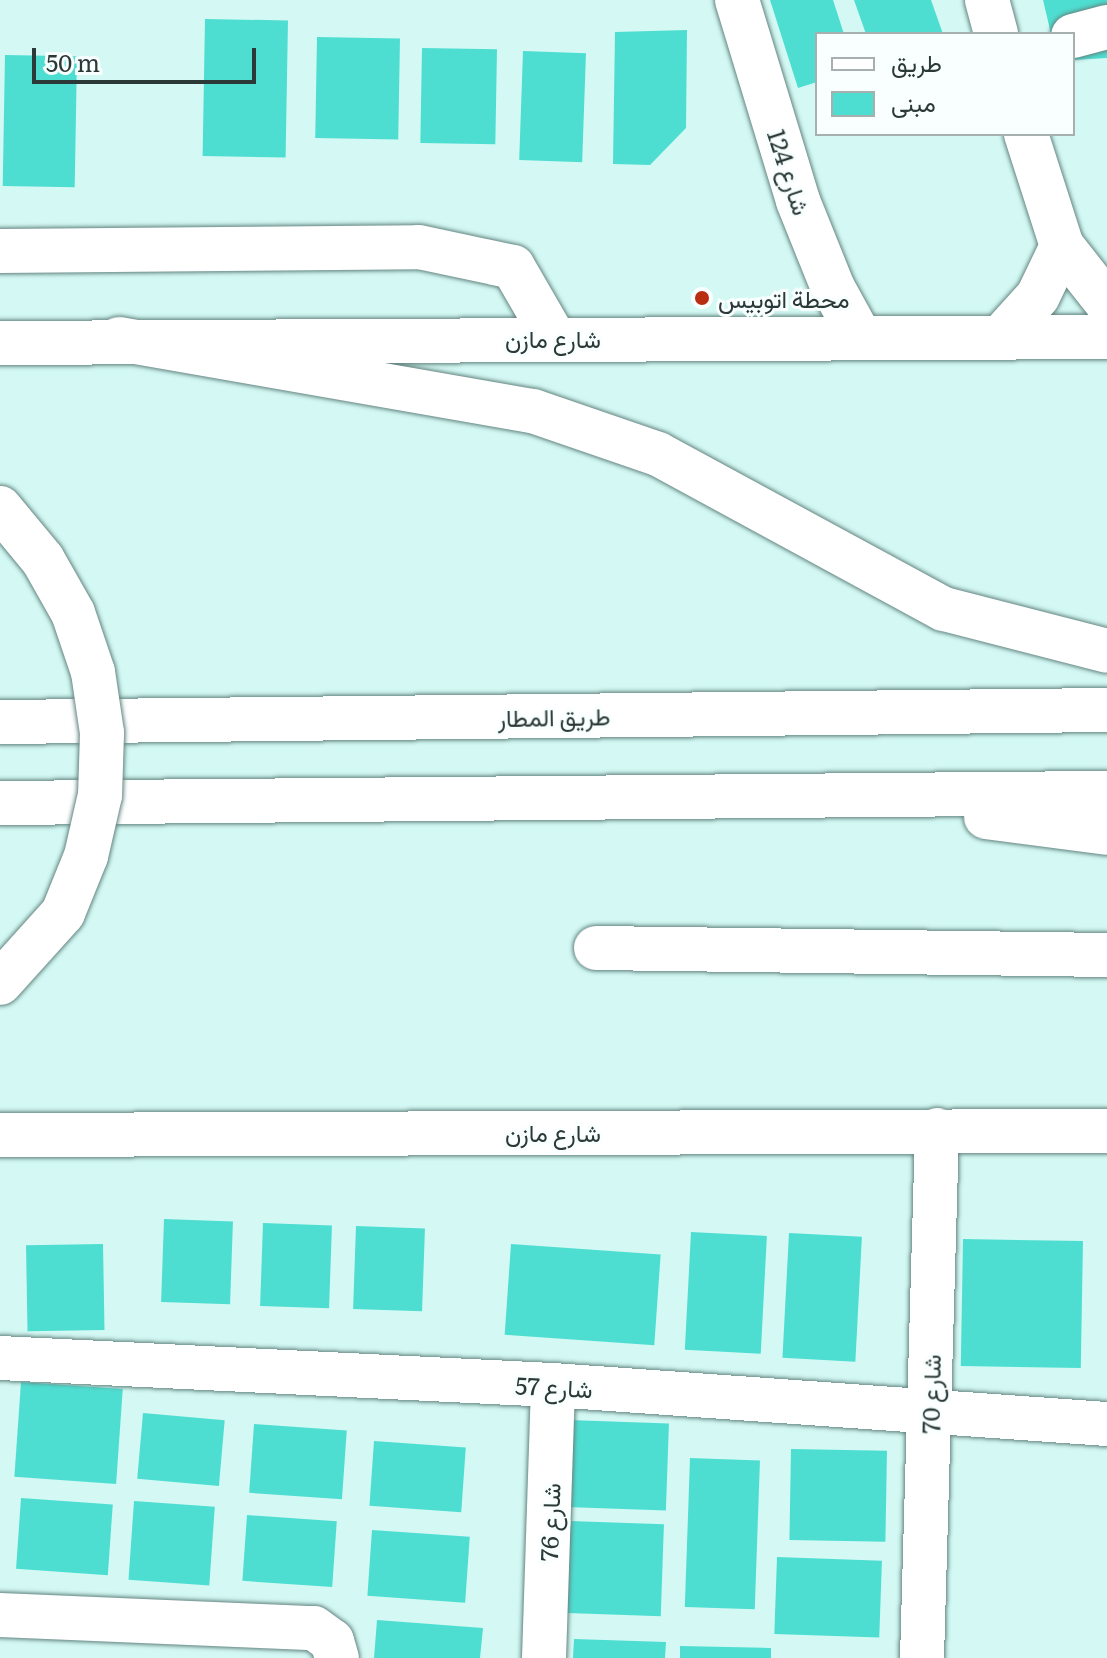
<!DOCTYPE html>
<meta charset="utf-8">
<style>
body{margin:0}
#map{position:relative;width:1107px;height:1658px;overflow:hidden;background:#d4f9f4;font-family:Literata,Vazirmatn,serif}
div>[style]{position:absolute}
.building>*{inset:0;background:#4eded1;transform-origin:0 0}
.roads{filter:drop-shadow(0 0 2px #648581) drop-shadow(0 0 2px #648581)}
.minor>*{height:44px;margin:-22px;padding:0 22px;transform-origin:22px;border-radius:22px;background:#fff}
.major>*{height:44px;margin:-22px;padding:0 22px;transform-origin:22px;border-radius:22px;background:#fff}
.highway>*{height:44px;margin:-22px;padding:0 22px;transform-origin:22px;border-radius:22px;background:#fff}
.bridges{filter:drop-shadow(0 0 2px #648581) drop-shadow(0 0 2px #648581)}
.major-bridge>*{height:44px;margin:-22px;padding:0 22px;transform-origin:22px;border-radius:22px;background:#fff}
.dots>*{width:22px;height:22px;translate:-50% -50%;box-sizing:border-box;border:4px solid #f8fffe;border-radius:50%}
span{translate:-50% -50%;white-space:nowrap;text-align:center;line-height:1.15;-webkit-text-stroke:6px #f8fffe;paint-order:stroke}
.street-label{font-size:24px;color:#2b3937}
.poi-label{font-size:24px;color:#2b3937}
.left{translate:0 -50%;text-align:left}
.legend{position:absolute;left:815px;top:32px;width:260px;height:104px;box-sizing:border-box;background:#f8fffe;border:2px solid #a6b0ae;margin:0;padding:10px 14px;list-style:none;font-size:24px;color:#2b3937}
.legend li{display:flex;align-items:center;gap:16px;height:40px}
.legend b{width:40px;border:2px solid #a6b0ae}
.scale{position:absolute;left:32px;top:48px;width:224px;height:36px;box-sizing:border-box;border:4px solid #2b3937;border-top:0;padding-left:10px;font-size:24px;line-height:28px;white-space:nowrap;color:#2b3937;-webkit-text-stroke:6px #f8fffe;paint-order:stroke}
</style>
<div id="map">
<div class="building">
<div style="clip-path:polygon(770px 0,833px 0,844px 34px,817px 34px,817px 82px,798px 88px)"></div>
<div style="clip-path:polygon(854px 0,931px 0,943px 34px,866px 34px)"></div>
<div style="clip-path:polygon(1043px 0,1107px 0,1107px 58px,1073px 60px,1073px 34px,1051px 34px)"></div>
<div style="left:205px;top:19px;width:83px;height:137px;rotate:1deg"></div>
<div style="clip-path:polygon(687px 30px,686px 128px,650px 165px,613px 164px,615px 32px)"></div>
<div style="left:317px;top:37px;width:83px;height:101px;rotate:1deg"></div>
<div style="left:422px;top:48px;width:75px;height:95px;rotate:1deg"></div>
<div style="left:523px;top:51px;width:63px;height:109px;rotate:2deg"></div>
<div style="left:5px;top:55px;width:72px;height:131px;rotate:1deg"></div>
<div style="left:164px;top:1219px;width:69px;height:83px;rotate:2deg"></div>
<div style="left:263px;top:1223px;width:69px;height:83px;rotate:2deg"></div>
<div style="left:356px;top:1226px;width:69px;height:83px;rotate:2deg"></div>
<div style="left:691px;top:1232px;width:76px;height:118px;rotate:3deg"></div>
<div style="left:789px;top:1233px;width:73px;height:125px;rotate:3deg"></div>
<div style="left:963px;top:1239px;width:120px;height:127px;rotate:1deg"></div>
<div style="left:103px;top:1244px;width:86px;height:77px;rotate:89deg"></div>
<div style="left:511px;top:1244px;width:150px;height:91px;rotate:4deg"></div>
<div style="left:21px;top:1382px;width:102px;height:95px;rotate:4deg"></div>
<div style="left:143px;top:1413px;width:82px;height:66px;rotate:5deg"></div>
<div style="left:569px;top:1420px;width:100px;height:87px;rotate:2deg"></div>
<div style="left:254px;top:1424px;width:93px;height:69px;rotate:4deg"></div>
<div style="left:374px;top:1441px;width:92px;height:65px;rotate:4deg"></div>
<div style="left:791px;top:1449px;width:96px;height:91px;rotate:1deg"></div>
<div style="left:690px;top:1458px;width:70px;height:149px;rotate:2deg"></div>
<div style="left:21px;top:1498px;width:92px;height:71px;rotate:4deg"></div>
<div style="left:134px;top:1501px;width:81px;height:79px;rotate:4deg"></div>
<div style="left:247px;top:1515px;width:90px;height:66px;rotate:4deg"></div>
<div style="left:570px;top:1521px;width:94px;height:92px;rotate:2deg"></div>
<div style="left:372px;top:1530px;width:98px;height:66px;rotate:4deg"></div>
<div style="left:777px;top:1557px;width:105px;height:77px;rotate:2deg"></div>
<div style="clip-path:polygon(377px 1620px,483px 1628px,480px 1658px,374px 1658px)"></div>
<div style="clip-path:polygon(574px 1639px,666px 1642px,665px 1658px,573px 1658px)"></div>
<div style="clip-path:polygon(680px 1646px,771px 1648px,771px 1658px,680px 1658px)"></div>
</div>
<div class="roads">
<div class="minor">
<div style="left:737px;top:0;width:210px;rotate:73.1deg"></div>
<div style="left:798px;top:201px;width:94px;rotate:68.1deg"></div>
<div style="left:833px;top:288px;width:56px;rotate:61.1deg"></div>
<div style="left:987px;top:0;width:35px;rotate:75deg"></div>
<div style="left:1073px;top:36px;width:35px;rotate:-15deg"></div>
<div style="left:1026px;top:134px;width:118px;rotate:72.2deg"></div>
<div style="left:1062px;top:246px;width:73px;rotate:51.7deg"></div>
<div style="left:0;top:251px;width:419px;rotate:-0.5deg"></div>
<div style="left:419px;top:247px;width:96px;rotate:12deg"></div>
<div style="left:513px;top:267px;width:82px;rotate:60deg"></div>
<div style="left:1001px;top:337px;width:55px;rotate:-47.9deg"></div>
<div style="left:1038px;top:296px;width:55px;rotate:-64.4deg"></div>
<div style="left:596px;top:948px;width:511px;rotate:0.78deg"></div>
<div style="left:0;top:1358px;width:554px;rotate:2.8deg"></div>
<div style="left:553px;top:1385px;width:555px;rotate:4.03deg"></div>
<div style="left:0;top:1615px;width:314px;rotate:2.4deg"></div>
<div style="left:314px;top:1628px;width:22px;rotate:36deg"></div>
<div style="left:332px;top:1641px;width:18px;rotate:74deg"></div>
<div style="left:544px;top:1658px;width:273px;rotate:-88.1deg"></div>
<div style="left:922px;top:1658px;width:528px;rotate:-88.37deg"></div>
</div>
<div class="major">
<div style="left:0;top:343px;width:1107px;rotate:-0.31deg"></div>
<div style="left:0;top:1135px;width:1107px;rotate:-0.21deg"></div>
</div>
<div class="highway">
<div style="left:119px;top:339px;width:420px;rotate:9.9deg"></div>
<div style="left:533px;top:411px;width:132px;rotate:19deg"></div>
<div style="left:658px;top:454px;width:325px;rotate:28.5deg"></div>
<div style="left:944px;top:609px;width:168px;rotate:14.4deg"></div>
<div style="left:0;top:722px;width:1107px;rotate:-0.62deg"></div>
<div style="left:0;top:803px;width:1107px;rotate:-0.52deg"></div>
<div style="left:986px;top:817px;width:122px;rotate:7.5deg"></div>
</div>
</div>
<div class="bridges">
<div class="major-bridge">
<div style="left:0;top:508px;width:67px;rotate:50.4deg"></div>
<div style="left:43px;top:560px;width:61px;rotate:60.5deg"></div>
<div style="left:73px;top:613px;width:62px;rotate:71.3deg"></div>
<div style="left:93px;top:672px;width:62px;rotate:81.6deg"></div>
<div style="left:102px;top:733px;width:62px;rotate:91.8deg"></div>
<div style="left:100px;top:795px;width:63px;rotate:102.9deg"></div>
<div style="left:86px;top:856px;width:61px;rotate:112deg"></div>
<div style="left:63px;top:913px;width:94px;rotate:132deg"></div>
</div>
</div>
<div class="dots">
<div style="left:702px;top:298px;background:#b92e10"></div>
</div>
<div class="street-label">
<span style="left:790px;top:172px;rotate:72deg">شارع 124</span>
<span style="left:553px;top:338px">شارع مازن</span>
<span style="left:554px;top:716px;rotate:-1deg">طريق المطار</span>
<span style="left:553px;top:1132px">شارع مازن</span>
<span style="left:554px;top:1386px;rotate:3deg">شارع 57</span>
<span style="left:930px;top:1394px;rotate:-89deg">شارع 70</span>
<span style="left:549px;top:1522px;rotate:-88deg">شارع 76</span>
</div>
<div class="poi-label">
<span class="left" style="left:718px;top:298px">محطة اتوبيس</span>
</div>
<ul class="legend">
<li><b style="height:10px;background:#fff"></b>طريق</li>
<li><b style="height:22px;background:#4eded1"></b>مبنى</li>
</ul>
<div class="scale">50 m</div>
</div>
